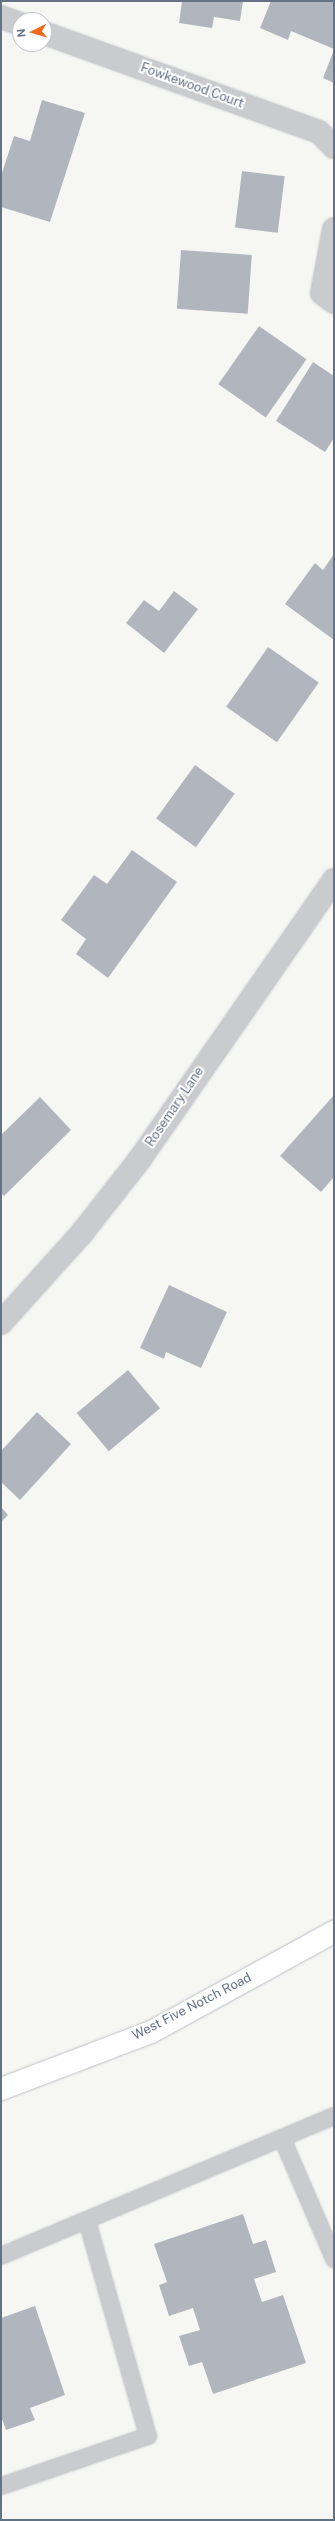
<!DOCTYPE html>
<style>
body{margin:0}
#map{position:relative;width:335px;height:2521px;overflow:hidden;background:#f6f7f3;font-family:"Public Sans",sans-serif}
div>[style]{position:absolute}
.building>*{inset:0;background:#b1b6be;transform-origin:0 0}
.roads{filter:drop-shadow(0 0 1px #bbbec3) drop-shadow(0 0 1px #bbbec3)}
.lane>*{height:16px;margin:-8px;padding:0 8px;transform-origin:8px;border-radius:8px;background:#c9cbcf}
.street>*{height:22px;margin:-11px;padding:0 11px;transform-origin:11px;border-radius:11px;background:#c9cbcf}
.secondary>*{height:22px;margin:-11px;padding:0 11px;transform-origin:11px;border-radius:11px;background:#fff}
span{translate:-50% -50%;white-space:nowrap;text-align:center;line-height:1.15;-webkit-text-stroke:4px #fff;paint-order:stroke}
.street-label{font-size:13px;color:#647286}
.frame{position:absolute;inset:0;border:2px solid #647286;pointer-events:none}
.north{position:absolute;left:12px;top:12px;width:40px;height:40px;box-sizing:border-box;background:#fff;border:1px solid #c1c7cf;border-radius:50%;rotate:265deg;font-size:11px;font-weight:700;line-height:16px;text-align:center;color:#647286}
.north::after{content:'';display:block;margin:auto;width:14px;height:18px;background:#ee691c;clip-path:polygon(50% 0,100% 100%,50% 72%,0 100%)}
</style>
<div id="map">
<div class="building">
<div style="clip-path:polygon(182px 1px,243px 1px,240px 21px,214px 17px,212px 28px,179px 23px)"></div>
<div style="clip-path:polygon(271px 1px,334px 1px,334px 49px,291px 31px,288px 40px,260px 28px)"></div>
<div style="clip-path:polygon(334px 50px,334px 83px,323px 78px)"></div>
<div style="clip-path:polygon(42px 100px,85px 113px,50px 222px,1px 207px,1px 176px,14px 136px,30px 141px)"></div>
<div style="left:242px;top:171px;width:43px;height:57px;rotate:7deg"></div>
<div style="left:181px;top:250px;width:71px;height:59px;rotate:4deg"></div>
<div style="left:259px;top:326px;width:58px;height:71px;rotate:35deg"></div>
<div style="clip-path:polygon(313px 362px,334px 376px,334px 438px,325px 452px,276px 421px)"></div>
<div style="clip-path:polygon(334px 554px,334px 640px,285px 604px,315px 563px,323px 570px)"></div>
<div style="clip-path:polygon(174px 591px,198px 609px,164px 653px,126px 623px,144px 600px,159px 611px)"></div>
<div style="left:268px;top:647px;width:62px;height:73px;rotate:35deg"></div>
<div style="left:195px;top:765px;width:49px;height:66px;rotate:36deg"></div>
<div style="clip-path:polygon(132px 850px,177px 882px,108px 978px,76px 954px,86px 939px,61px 920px,94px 875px,107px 884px)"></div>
<div style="clip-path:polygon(334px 1095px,334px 1177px,321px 1192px,280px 1156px)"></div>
<div style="clip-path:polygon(40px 1097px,71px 1130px,4px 1196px,1px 1193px,1px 1135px)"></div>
<div style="clip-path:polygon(169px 1285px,227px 1312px,201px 1368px,166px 1352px,164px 1359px,140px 1348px)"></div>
<div style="left:128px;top:1370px;width:50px;height:67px;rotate:50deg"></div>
<div style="clip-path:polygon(37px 1412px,71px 1444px,20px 1500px,1px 1482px,1px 1451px)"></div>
<div style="clip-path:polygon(1px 1507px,8px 1515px,1px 1522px)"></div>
<div style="clip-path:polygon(243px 2214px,253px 2244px,266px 2240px,276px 2272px,254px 2279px,262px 2302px,283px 2295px,306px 2363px,213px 2394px,202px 2362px,189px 2366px,179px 2336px,200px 2330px,193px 2308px,169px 2316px,159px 2285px,167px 2282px,154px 2244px)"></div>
<div style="clip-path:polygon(35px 2306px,65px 2395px,30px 2408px,35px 2420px,6px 2430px,1px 2416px,1px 2318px)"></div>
</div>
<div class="roads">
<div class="lane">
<div style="left:282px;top:2138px;width:132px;rotate:66.7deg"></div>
<div style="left:1px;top:2256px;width:361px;rotate:-22.8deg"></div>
<div style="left:1px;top:2486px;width:155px;rotate:-18.8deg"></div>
<div style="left:148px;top:2436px;width:224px;rotate:-105.8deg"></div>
</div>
<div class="street">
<div style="left:1px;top:17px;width:20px;rotate:20deg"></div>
<div style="left:44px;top:33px;width:292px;rotate:19.8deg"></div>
<div style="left:319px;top:132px;width:21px;rotate:45deg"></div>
<div style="left:334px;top:229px;width:65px;rotate:100.6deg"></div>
<div style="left:322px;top:293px;width:15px;rotate:37deg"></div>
<div style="left:1px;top:1323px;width:121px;rotate:-48deg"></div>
<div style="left:82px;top:1233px;width:94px;rotate:-51.9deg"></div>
<div style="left:140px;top:1159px;width:340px;rotate:-55.2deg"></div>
</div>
<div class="secondary">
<div style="left:1px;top:2089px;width:160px;rotate:-20.8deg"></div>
<div style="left:151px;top:2032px;width:209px;rotate:-28.7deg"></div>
</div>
</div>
<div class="street-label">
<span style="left:192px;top:86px;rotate:20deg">Fowkewood Court</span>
<span style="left:175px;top:1107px;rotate:-56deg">Rosemary Lane</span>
<span style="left:192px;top:2007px;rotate:-27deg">West Five Notch Road</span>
</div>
<div class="frame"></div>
<div class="north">N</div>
</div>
